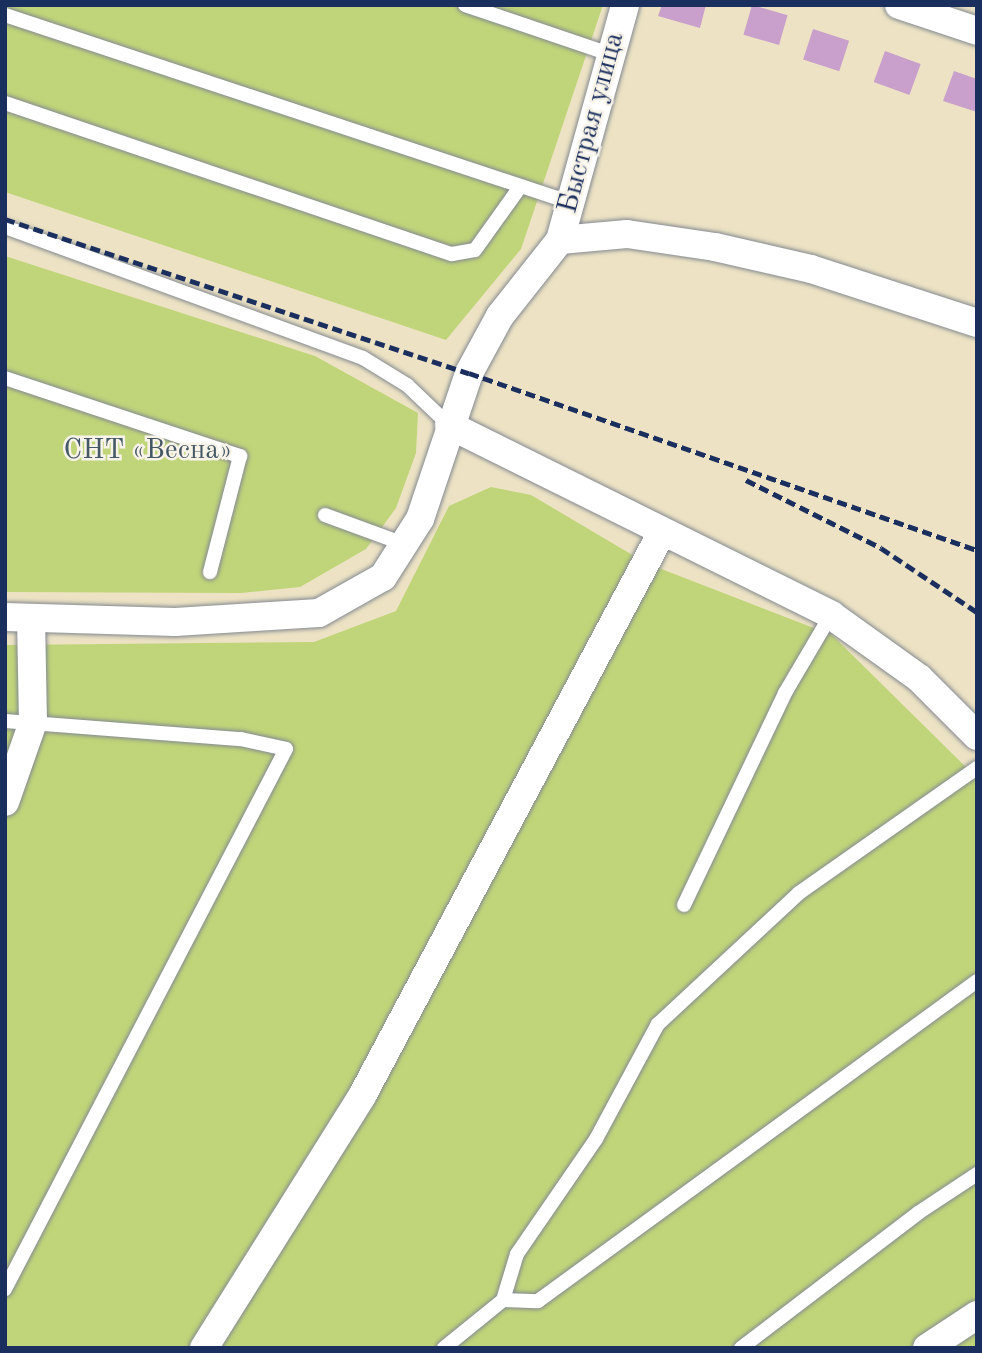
<!DOCTYPE html>
<meta charset="utf-8">
<style>
body{margin:0}
#map{position:relative;width:982px;height:1353px;overflow:hidden;background:#ede3c4;font-family:"Old Standard TT",serif}
div>[style]{position:absolute}
.green>*{inset:0;background:#c0d579}
.building>*{inset:0;background:#c9a0cb;transform-origin:0 0}
.roads{filter:drop-shadow(0 0 2px #848991) drop-shadow(0 0 2px #848991)}
.service>*{height:14px;margin:-7px;padding:0 7px;transform-origin:7px;border-radius:7px;background:#fff}
.minor>*{height:28px;margin:-14px;padding:0 14px;transform-origin:14px;border-radius:14px;background:#fff}
.rail>*{height:5px;margin-top:-2.5px;transform-origin:0;background:repeating-linear-gradient(90deg,#1b2f5e 0 10px,transparent 0 15px)}
span{translate:-50% -50%;white-space:nowrap;text-align:center;line-height:1.15;-webkit-text-stroke:5px #f7f3e8;paint-order:stroke}
.street-label{font-size:28px;color:#1b2f5e}
.park-label{font-size:28px;color:#445865}
.frame{position:absolute;inset:0;border:7px solid #1b2f5e;pointer-events:none}
</style>
<div id="map">
<div class="green">
<div style="clip-path:polygon(5px 5px,603px 5px,521px 249px,446px 340px,5px 192px)"></div>
<div style="clip-path:polygon(5px 256px,315px 356px,418px 413px,416px 453px,396px 508px,366px 549px,300px 587px,241px 593px,5px 592px)"></div>
<div style="clip-path:polygon(491px 487px,531px 495px,646px 563px,832px 635px,977px 778px,977px 1348px,5px 1348px,5px 645px,314px 642px,396px 611px,449px 506px)"></div>
</div>
<div class="building">
<div style="clip-path:polygon(662px 5px,706px 5px,700px 28px,658px 16px)"></div>
<div style="left:752px;top:5px;width:37px;height:31px;rotate:16deg"></div>
<div style="left:813px;top:29px;width:38px;height:32px;rotate:18deg"></div>
<div style="left:885px;top:51px;width:38px;height:33px;rotate:20deg"></div>
<div style="clip-path:polygon(954px 71px,977px 79px,977px 112px,943px 101px)"></div>
</div>
<div class="roads">
<div class="service">
<div style="left:465px;top:5px;width:153px;rotate:18.7deg"></div>
<div style="left:5px;top:15px;width:597px;rotate:18.34deg"></div>
<div style="left:5px;top:103px;width:472px;rotate:18.7deg"></div>
<div style="left:452px;top:254px;width:23px;rotate:-10deg"></div>
<div style="left:475px;top:250px;width:77px;rotate:-54.5deg"></div>
<div style="left:5px;top:227px;width:381px;rotate:20.1deg"></div>
<div style="left:363px;top:358px;width:52px;rotate:31.5deg"></div>
<div style="left:407px;top:385px;width:58px;rotate:43.6deg"></div>
<div style="left:5px;top:378px;width:248px;rotate:18.4deg"></div>
<div style="left:240px;top:456px;width:120px;rotate:104.5deg"></div>
<div style="left:325px;top:515px;width:84px;rotate:20.2deg"></div>
<div style="left:5px;top:721px;width:237px;rotate:4.4deg"></div>
<div style="left:241px;top:739px;width:46px;rotate:12.5deg"></div>
<div style="left:286px;top:749px;width:609px;rotate:117.49deg"></div>
<div style="left:684px;top:905px;width:235px;rotate:-64.5deg"></div>
<div style="left:785px;top:693px;width:91px;rotate:-59.5deg"></div>
<div style="left:503px;top:1300px;width:35px;rotate:2deg"></div>
<div style="left:538px;top:1301px;width:543px;rotate:-36.09deg"></div>
<div style="left:444px;top:1348px;width:76px;rotate:-39.1deg"></div>
<div style="left:503px;top:1300px;width:48px;rotate:-73.1deg"></div>
<div style="left:517px;top:1254px;width:140px;rotate:-55.5deg"></div>
<div style="left:596px;top:1139px;width:131px;rotate:-61.7deg"></div>
<div style="left:658px;top:1024px;width:192px;rotate:-42.9deg"></div>
<div style="left:799px;top:893px;width:218px;rotate:-35.1deg"></div>
<div style="left:741px;top:1348px;width:223px;rotate:-37.3deg"></div>
<div style="left:918px;top:1213px;width:71px;rotate:-33.5deg"></div>
</div>
<div class="minor">
<div style="left:899px;top:5px;width:82px;rotate:18.4deg"></div>
<div style="left:560px;top:240px;width:244px;rotate:-74.5deg"></div>
<div style="left:449px;top:425px;width:427px;rotate:26.4deg"></div>
<div style="left:831px;top:615px;width:108px;rotate:35.6deg"></div>
<div style="left:919px;top:678px;width:82px;rotate:45deg"></div>
<div style="left:5px;top:617px;width:170px;rotate:1.7deg"></div>
<div style="left:175px;top:622px;width:144px;rotate:-3.6deg"></div>
<div style="left:319px;top:613px;width:73px;rotate:-29.4deg"></div>
<div style="left:383px;top:577px;width:69px;rotate:-57.5deg"></div>
<div style="left:420px;top:519px;width:154px;rotate:-71.4deg"></div>
<div style="left:469px;top:373px;width:65px;rotate:-61.5deg"></div>
<div style="left:500px;top:316px;width:97px;rotate:-51.7deg"></div>
<div style="left:560px;top:240px;width:67px;rotate:-5.1deg"></div>
<div style="left:627px;top:234px;width:89px;rotate:8.4deg"></div>
<div style="left:715px;top:247px;width:98px;rotate:12.9deg"></div>
<div style="left:811px;top:269px;width:175px;rotate:18deg"></div>
<div style="left:5px;top:802px;width:85px;rotate:-70.7deg"></div>
<div style="left:33px;top:722px;width:104px;rotate:-91.1deg"></div>
<div style="left:204px;top:1348px;width:297px;rotate:-57.9deg"></div>
<div style="left:362px;top:1096px;width:637px;rotate:-61.99deg"></div>
<div style="left:927px;top:1348px;width:60px;rotate:-33.4deg"></div>
</div>
</div>
<div class="rail">
<div style="left:5px;top:219px;width:489px;rotate:18.4deg"></div>
<div style="left:469px;top:373px;width:538px;rotate:19.21deg"></div>
<div style="left:746px;top:480px;width:151px;rotate:26.7deg"></div>
<div style="left:881px;top:548px;width:115px;rotate:33.7deg"></div>
</div>
<div class="street-label">
<span style="left:592px;top:123px;rotate:-75deg">Быстрая улица</span>
</div>
<div class="park-label">
<span style="left:148px;top:451px">СНТ «Весна»</span>
</div>
<div class="frame"></div>
</div>
